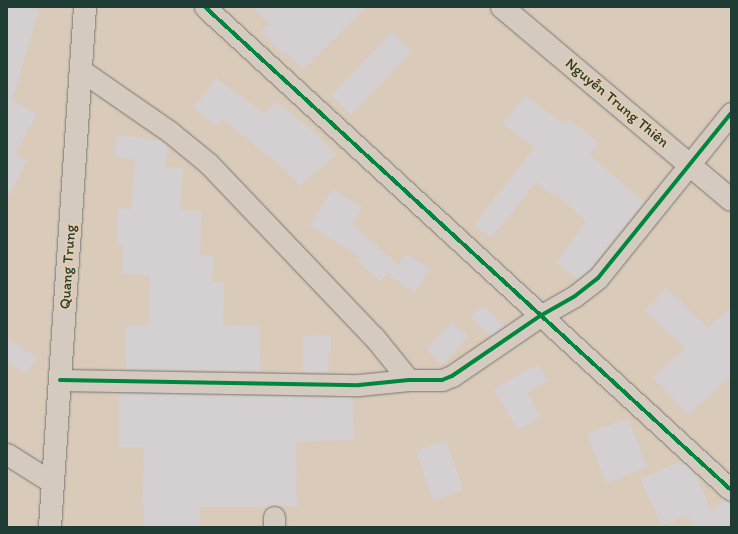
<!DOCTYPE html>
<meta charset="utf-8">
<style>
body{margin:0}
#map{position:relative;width:738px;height:534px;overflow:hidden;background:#d9caba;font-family:Itim,sans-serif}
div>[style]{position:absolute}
.building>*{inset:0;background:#d4d0d2;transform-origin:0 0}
.roads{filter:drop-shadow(0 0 1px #78776e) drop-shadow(0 0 1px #78776e)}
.street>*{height:21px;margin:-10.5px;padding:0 10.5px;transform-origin:10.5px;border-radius:10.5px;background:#d4cabf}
.secondary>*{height:22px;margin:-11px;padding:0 11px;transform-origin:11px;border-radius:11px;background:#d4cabf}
.cycleway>*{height:4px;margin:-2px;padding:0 2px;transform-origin:2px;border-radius:2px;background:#00873e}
span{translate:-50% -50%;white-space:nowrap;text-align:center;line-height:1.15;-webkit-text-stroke:4px #e6cbad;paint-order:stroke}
.street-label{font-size:15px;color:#1f3d34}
.frame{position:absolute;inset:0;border:8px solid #1f3d34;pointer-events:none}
</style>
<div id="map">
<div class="building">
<div style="clip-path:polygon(7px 7px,28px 7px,39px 10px,12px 100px,37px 114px,15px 154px,27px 160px,7px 199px)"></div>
<div style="clip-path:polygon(253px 7px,367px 7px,303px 69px,287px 53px,284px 55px,261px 31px,269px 24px)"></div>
<div style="left:392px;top:32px;width:28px;height:88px;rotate:44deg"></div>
<div style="clip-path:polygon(216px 78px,265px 114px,276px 101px,312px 130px,336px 154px,300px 186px,285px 169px,222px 119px,217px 126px,193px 108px)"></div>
<div style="clip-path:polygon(525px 95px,565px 125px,570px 120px,599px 143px,589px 154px,644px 202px,590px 269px,578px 279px,556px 263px,586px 221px,555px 194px,553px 196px,536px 182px,491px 238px,474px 224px,535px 148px,503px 124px)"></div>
<div style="clip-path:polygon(117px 135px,162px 141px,168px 146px,165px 167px,183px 168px,180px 210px,202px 211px,200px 255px,214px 256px,212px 281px,224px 282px,223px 326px,259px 325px,261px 371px,126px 369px,125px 326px,149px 326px,150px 275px,122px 274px,123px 245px,117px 245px,118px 208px,131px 209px,135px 159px,114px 157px)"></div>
<div style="clip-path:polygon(332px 189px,362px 207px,352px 224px,398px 265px,406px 253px,430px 269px,415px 292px,390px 277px,392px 275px,388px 273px,380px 281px,357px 261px,361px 257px,310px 226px)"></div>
<div style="clip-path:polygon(666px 288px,708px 328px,731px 307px,731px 376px,688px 415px,653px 377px,685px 348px,645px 311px)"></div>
<div style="left:483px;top:305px;width:30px;height:17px;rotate:45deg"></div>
<div style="left:452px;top:322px;width:22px;height:38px;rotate:43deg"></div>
<div style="clip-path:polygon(331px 335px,331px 356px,328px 356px,329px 372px,303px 372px,303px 336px)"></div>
<div style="clip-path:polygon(7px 339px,37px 357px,27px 374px,7px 362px)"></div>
<div style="clip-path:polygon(537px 364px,547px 381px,527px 393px,541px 417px,518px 430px,494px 389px)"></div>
<div style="clip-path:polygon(119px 393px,353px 397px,354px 440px,296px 442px,297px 507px,274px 505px,268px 507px,200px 507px,200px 527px,144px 527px,144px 505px,142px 505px,144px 447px,119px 447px)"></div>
<div style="left:628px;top:418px;width:53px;height:44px;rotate:69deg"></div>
<div style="left:446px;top:440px;width:53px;height:32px;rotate:71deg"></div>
<div style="clip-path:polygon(681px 461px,695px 473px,711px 511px,725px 500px,731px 502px,731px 527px,692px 527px,695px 525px,687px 515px,662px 526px,640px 479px)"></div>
</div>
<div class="roads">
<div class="street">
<div style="left:205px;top:7px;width:714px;rotate:42.56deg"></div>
<div style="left:82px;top:71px;width:107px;rotate:34.7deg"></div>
<div style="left:170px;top:132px;width:50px;rotate:39.4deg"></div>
<div style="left:209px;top:164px;width:239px;rotate:46.4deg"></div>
<div style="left:374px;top:337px;width:55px;rotate:50.9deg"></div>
<div style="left:60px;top:380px;width:299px;rotate:1deg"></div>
<div style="left:359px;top:385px;width:50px;rotate:-5.7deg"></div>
<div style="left:409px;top:380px;width:33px"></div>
<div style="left:442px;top:380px;width:11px;rotate:-22deg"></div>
<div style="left:452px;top:376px;width:107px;rotate:-34.3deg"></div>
<div style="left:540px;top:316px;width:40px;rotate:-29.7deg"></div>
<div style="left:575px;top:296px;width:29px;rotate:-38deg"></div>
<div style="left:598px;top:278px;width:212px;rotate:-51.1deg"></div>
<div style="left:7px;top:454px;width:54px;rotate:32.2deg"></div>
<div style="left:274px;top:527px;width:10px;rotate:-90deg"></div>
</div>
<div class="secondary">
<div style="left:502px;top:7px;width:299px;rotate:40.1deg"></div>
<div style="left:50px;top:527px;width:521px;rotate:-86.15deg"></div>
</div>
</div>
<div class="cycleway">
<div style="left:205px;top:7px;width:714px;rotate:42.56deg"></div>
<div style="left:60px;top:380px;width:299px;rotate:1deg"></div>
<div style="left:359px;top:385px;width:50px;rotate:-5.7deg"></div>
<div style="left:409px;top:380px;width:33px"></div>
<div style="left:442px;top:380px;width:11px;rotate:-22deg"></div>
<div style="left:452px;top:376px;width:107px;rotate:-34.3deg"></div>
<div style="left:540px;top:316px;width:40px;rotate:-29.7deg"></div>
<div style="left:575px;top:296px;width:29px;rotate:-38deg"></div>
<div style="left:598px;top:278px;width:212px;rotate:-51.1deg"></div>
</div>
<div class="street-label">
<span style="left:617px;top:103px;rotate:40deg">Nguyễn Trung Thiên</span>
<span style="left:68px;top:267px;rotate:-86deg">Quang Trung</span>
</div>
<div class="frame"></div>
</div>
